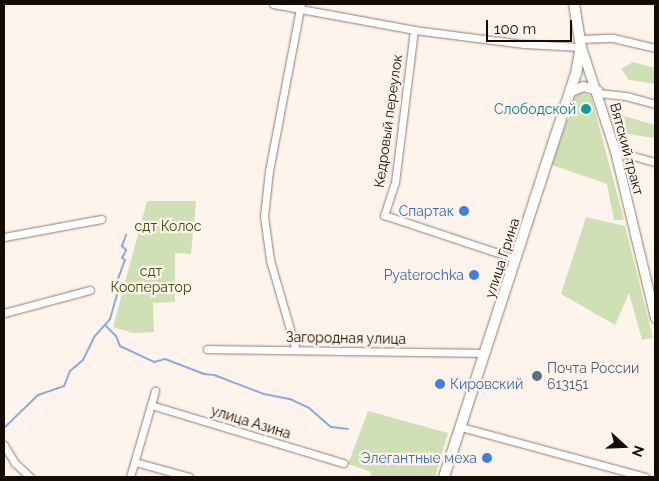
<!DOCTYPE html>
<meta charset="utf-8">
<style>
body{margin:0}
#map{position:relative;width:659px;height:481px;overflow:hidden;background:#fef4ec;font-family:Raleway,sans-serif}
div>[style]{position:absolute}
.green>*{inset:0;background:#cee0b4}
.stream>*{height:2px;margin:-1px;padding:0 1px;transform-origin:1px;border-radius:1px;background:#8babdf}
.roads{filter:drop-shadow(0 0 1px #927b69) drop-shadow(0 0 1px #927b69)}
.minor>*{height:7px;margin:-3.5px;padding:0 3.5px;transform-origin:3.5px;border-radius:3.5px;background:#fff}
.major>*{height:9px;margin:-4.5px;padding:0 4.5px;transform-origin:4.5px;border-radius:4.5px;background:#fff}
.highway>*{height:10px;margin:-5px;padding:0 5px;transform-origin:5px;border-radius:5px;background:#fff}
.dots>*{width:14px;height:14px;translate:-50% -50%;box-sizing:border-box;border:2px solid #fef4ec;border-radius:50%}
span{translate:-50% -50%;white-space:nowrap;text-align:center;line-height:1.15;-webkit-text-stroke:4.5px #fef4ec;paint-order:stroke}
.culture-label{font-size:14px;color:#0d838f}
.right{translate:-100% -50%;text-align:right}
.street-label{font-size:14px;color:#150c06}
.shop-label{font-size:14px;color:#366cbe}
.left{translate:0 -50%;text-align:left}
.park-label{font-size:14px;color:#3a4e0c}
.service-label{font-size:14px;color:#4e5e75}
.frame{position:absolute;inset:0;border:5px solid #150c06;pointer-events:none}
.north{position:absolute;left:599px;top:421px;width:50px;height:50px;-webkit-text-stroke:4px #fef4ec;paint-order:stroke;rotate:110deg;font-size:14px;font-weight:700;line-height:20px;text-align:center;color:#150c06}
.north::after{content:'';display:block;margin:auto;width:18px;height:22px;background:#150c06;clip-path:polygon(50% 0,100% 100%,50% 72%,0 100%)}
.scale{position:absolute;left:486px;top:20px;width:86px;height:22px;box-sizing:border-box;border:2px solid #150c06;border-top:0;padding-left:6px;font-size:15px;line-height:18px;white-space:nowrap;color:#150c06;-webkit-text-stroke:4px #fef4ec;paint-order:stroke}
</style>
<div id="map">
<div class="green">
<div style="clip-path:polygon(633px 62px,655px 68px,655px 84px,629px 80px,621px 69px)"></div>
<div style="clip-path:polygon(580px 92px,591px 96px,624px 220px,614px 220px,607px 184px,552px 165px,574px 99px)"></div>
<div style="clip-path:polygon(624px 116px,655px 125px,655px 138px,627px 134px)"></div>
<div style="clip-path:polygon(147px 201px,196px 201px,191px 254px,175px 253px,175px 302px,153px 303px,154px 332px,133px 333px,113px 327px)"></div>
<div style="clip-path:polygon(586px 217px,625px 226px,653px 338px,642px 340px,629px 293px,615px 325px,561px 294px)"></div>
<div style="clip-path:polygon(368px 411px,448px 433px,435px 477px,370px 477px,371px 472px,348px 464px)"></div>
</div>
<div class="stream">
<div style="left:106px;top:326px;width:14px;rotate:45deg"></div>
<div style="left:116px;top:336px;width:11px;rotate:68deg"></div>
<div style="left:120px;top:346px;width:38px;rotate:25deg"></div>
<div style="left:154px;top:362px;width:11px;rotate:-15deg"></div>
<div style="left:165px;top:359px;width:42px;rotate:21deg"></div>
<div style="left:204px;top:374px;width:10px;rotate:6deg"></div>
<div style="left:214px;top:375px;width:53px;rotate:20.8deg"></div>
<div style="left:264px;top:394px;width:26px;rotate:11deg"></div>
<div style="left:290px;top:399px;width:21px;rotate:25deg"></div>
<div style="left:309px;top:408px;width:29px;rotate:41deg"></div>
<div style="left:331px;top:427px;width:17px;rotate:7deg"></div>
<div style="left:4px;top:428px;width:47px;rotate:-44.1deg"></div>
<div style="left:38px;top:395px;width:28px;rotate:-19deg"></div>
<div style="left:64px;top:386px;width:16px;rotate:-68deg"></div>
<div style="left:70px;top:371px;width:17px;rotate:-40deg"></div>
<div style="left:83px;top:360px;width:25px;rotate:-64deg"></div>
<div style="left:94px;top:337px;width:24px;rotate:-48deg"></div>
<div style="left:110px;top:319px;width:33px;rotate:-74deg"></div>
<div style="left:119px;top:287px;width:8px;rotate:-97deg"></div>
<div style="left:118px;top:279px;width:20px;rotate:-70deg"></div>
<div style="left:125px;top:260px;width:4px;rotate:-146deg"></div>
<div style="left:122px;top:258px;width:9px;rotate:-63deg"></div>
<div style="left:126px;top:250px;width:6px;rotate:-135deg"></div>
<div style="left:122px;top:246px;width:12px;rotate:-70deg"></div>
</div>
<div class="roads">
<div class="minor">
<div style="left:273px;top:4px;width:143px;rotate:10.4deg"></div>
<div style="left:414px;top:30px;width:111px;rotate:7.3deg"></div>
<div style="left:524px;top:44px;width:57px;rotate:3deg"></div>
<div style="left:414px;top:30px;width:153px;rotate:97.1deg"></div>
<div style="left:395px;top:182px;width:35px;rotate:108deg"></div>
<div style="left:384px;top:215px;width:139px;rotate:18.4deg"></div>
<div style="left:580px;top:39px;width:33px;rotate:-2deg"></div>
<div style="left:613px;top:38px;width:43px;rotate:13.4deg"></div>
<div style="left:598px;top:93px;width:28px;rotate:6deg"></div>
<div style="left:626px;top:96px;width:30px;rotate:15deg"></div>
<div style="left:615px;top:151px;width:41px;rotate:15.4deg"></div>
<div style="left:4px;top:237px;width:99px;rotate:-10.5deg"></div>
<div style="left:4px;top:313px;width:89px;rotate:-15deg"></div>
<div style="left:207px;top:349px;width:278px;rotate:0.8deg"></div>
<div style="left:296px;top:350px;width:94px;rotate:-106.1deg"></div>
<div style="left:270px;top:260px;width:44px;rotate:-97.8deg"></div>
<div style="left:264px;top:216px;width:45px;rotate:-83.7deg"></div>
<div style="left:269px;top:171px;width:170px;rotate:-79.2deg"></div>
<div style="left:151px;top:405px;width:201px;rotate:16.8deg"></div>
<div style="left:461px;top:427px;width:191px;rotate:15.2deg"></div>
<div style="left:4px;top:445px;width:21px;rotate:59deg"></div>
<div style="left:15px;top:463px;width:21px;rotate:43deg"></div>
<div style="left:135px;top:462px;width:56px;rotate:15.5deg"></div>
<div style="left:130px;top:477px;width:90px;rotate:-73.8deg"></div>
</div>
<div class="major">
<div style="left:581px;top:47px;width:109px;rotate:71.9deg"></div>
<div style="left:615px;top:151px;width:172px;rotate:76.5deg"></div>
<div style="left:571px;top:91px;width:13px;rotate:-23deg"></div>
<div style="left:583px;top:86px;width:15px;rotate:16deg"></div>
</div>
<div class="highway">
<div style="left:444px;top:477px;width:424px;rotate:-71.9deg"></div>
<div style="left:576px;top:74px;width:27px;rotate:-80deg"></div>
<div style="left:581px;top:47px;width:44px;rotate:-99.2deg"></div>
</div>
</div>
<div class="dots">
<div style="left:586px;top:109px;background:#0f9aa8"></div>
<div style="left:464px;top:211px;background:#3f7fe0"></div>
<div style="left:474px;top:275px;background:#3f7fe0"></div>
<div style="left:537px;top:376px;background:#5c6f8a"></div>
<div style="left:440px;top:384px;background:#3f7fe0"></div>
<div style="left:487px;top:458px;background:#3f7fe0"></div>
</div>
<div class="culture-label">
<span class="right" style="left:576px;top:109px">Слободской</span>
</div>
<div class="street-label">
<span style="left:388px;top:121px;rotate:-82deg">Кедровый переулок</span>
<span style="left:627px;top:149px;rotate:75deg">Вятский тракт</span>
<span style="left:502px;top:258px;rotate:-72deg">улица Грина</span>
<span style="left:346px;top:338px;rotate:1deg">Загородная улица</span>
<span style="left:251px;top:422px;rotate:17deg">улица Азина</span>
</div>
<div class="shop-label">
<span class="right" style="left:454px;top:211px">Спартак</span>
<span class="right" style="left:464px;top:275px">Pyaterochka</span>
<span class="left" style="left:450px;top:384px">Кировский</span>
<span class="right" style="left:477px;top:458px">Элегантные меха</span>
</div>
<div class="park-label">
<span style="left:168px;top:226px">сдт Колос</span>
<span style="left:151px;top:279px">сдт<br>Кооператор</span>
</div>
<div class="service-label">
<span class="left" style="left:547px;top:376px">Почта России<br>613151</span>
</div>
<div class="frame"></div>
<div class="north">N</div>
<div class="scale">100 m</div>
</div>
